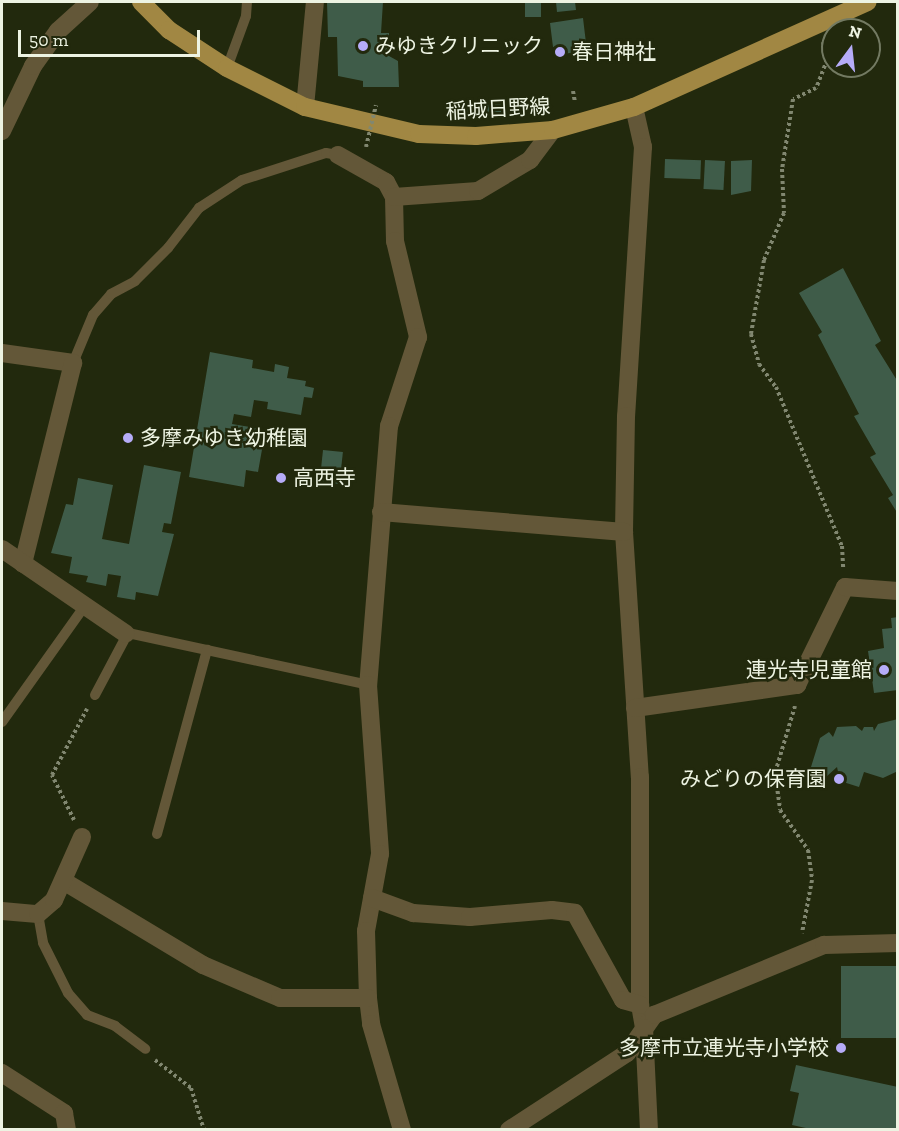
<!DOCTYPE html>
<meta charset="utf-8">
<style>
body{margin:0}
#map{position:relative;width:899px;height:1131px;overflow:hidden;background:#22290d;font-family:"Zilla Slab","Noto Sans JP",serif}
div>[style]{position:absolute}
.building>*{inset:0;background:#3f5c49;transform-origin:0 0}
.path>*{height:4px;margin-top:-2px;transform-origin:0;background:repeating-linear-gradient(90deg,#818770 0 3px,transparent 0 6px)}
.service>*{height:10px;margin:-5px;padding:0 5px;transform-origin:5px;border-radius:5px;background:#635738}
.minor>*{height:18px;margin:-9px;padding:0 9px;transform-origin:9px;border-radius:9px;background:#635738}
.tertiary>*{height:18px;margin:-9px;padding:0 9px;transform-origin:9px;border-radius:9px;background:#635738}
.primary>*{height:18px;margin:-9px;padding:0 9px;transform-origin:9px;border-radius:9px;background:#a18743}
.path-bridge>*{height:4px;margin-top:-2px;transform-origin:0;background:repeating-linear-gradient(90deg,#818770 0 3px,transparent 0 6px)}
.dots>*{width:16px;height:16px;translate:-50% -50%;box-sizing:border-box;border:3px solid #22290d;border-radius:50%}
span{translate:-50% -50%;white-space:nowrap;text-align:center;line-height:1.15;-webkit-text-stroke:5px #22290d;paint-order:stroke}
.poi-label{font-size:21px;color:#edf3e2}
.left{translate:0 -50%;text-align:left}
.right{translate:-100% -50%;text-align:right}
.street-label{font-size:21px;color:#edf3e2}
.frame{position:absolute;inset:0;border:3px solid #edf3e2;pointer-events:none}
.north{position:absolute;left:821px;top:18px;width:60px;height:60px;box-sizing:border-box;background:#22290d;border:2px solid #737a62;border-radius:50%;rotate:15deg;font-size:16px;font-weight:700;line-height:24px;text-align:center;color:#edf3e2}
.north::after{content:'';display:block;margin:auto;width:21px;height:27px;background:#b6acf8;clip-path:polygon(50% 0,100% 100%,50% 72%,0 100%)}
.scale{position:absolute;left:18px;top:30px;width:182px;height:27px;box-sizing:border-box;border:3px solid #edf3e2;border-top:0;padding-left:8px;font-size:18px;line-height:21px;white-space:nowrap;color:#edf3e2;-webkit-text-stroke:4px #22290d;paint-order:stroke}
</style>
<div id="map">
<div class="building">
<div style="clip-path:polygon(327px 2px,383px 2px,381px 33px,389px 33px,389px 56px,398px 61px,399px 87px,363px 87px,363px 81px,338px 76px,337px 37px,328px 37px)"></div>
<div style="left:525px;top:2px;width:16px;height:15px"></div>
<div style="clip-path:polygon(556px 2px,575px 2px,576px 10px,557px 12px)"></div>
<div style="clip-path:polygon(583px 18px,586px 43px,580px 44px,581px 52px,561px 54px,561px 46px,553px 47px,550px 23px)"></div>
<div style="left:466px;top:104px;width:41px;height:11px;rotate:1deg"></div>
<div style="left:665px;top:159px;width:36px;height:19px;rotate:2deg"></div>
<div style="left:705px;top:160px;width:20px;height:29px;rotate:3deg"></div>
<div style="clip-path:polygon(752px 160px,751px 191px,731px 195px,731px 161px)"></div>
<div style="clip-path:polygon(843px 268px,881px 341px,875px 345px,898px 382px,898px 514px,888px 498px,893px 495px,870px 457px,876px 454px,854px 416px,859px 414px,818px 335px,822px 332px,799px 293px)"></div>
<div style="clip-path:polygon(210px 352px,253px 360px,252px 368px,274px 372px,275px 364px,289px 367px,287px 378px,306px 381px,305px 386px,314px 388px,312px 398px,304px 397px,301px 415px,267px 409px,268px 402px,254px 400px,251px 417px,234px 414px,232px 424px,256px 428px,253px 442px,263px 444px,258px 472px,246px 470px,244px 487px,189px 477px)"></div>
<div style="left:323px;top:450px;width:20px;height:32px;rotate:6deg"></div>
<div style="clip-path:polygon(144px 465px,181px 472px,171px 524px,164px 523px,162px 532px,174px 534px,158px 596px,136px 592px,135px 600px,117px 597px,121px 576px,108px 574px,106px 586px,86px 582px,88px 576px,69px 573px,72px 557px,51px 553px,66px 504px,73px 505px,78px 478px,113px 485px,102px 539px,129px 544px)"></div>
<div style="clip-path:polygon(898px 617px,898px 690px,874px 693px,868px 651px,884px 648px,882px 629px,892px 628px,891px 618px)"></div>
<div style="clip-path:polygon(898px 719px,898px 771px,883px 778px,864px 772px,859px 787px,840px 781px,837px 767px,826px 777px,811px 767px,820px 738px,829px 732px,833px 737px,837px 727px,856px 726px,862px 731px,864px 727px,873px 727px,874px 731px,878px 724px)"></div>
<div style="left:841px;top:966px;width:57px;height:72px"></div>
<div style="clip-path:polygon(796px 1065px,898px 1087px,898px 1130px,815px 1130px,792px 1125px,799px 1093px,790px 1091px)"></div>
</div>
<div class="path">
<div style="left:823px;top:42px;width:18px;rotate:77deg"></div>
<div style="left:827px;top:60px;width:30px;rotate:111deg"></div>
<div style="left:816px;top:88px;width:25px;rotate:154deg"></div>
<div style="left:793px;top:99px;width:71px;rotate:98.9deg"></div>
<div style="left:782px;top:169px;width:44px;rotate:87.4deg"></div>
<div style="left:784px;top:213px;width:51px;rotate:113.1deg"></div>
<div style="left:764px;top:260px;width:75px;rotate:100deg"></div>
<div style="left:751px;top:334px;width:31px;rotate:75deg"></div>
<div style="left:759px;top:364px;width:29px;rotate:54deg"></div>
<div style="left:776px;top:387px;width:172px;rotate:67.5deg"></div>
<div style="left:842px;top:546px;width:22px;rotate:87deg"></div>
<div style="left:573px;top:91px;width:11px;rotate:80deg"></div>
<div style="left:795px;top:706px;width:70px;rotate:106.6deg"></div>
<div style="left:775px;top:773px;width:37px;rotate:82deg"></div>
<div style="left:780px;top:810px;width:49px;rotate:55deg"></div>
<div style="left:808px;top:850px;width:30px;rotate:82deg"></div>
<div style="left:812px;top:880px;width:54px;rotate:100.7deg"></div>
<div style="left:74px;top:820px;width:50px;rotate:-116.1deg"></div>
<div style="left:52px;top:775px;width:75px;rotate:-62.1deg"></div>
<div style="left:155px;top:1060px;width:46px;rotate:37.9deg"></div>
<div style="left:191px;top:1088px;width:44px;rotate:72.8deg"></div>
</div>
<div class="service">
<div style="left:227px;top:68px;width:55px;rotate:-69.9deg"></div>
<div style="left:246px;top:16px;width:14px;rotate:-86deg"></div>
<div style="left:73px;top:363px;width:52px;rotate:-67.4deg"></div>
<div style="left:93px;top:315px;width:28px;rotate:-49deg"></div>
<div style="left:111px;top:294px;width:27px;rotate:-28deg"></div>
<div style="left:135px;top:281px;width:47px;rotate:-45deg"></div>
<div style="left:168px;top:248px;width:51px;rotate:-52.2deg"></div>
<div style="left:199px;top:208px;width:51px;rotate:-33.1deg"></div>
<div style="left:242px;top:180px;width:88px;rotate:-17.8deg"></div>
<div style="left:326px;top:153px;width:12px;rotate:9deg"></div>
<div style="left:95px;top:695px;width:70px;rotate:-62deg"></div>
<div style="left:128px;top:633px;width:246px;rotate:12.2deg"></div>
<div style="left:2px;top:722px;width:141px;rotate:-54.5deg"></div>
<div style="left:157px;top:834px;width:191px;rotate:-74.8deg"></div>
<div style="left:38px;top:914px;width:29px;rotate:80deg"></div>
<div style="left:43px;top:943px;width:56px;rotate:63.4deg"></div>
<div style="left:68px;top:993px;width:29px;rotate:49deg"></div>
<div style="left:87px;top:1015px;width:30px;rotate:21deg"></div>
<div style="left:115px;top:1026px;width:38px;rotate:37deg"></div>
</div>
<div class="minor">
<div style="left:305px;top:107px;width:105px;rotate:-84.6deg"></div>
<div style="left:634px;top:107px;width:41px;rotate:77.3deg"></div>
<div style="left:643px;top:147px;width:270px;rotate:93.6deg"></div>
<div style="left:626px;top:416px;width:116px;rotate:91deg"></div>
<div style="left:624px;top:532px;width:246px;rotate:86.3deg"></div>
<div style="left:640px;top:777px;width:228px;rotate:90deg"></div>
<div style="left:640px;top:1005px;width:23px;rotate:80deg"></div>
<div style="left:2px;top:131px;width:72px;rotate:-64.5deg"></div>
<div style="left:33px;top:66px;width:43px;rotate:-54.5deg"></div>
<div style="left:58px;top:31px;width:43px;rotate:-42.2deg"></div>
<div style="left:338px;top:155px;width:55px;rotate:29.4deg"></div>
<div style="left:386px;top:182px;width:17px;rotate:62deg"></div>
<div style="left:394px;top:197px;width:44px;rotate:88.7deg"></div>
<div style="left:395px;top:241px;width:99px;rotate:76.5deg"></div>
<div style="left:418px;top:337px;width:94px;rotate:108deg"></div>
<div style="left:389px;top:426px;width:260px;rotate:94.6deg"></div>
<div style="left:368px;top:685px;width:169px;rotate:85.9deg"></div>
<div style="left:380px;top:854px;width:78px;rotate:100.3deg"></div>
<div style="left:366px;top:931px;width:67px;rotate:88.3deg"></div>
<div style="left:368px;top:998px;width:26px;rotate:83deg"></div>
<div style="left:371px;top:1024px;width:110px;rotate:73.7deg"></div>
<div style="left:394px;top:197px;width:84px;rotate:-4.1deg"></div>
<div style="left:478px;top:191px;width:61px;rotate:-30.8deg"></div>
<div style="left:530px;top:160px;width:38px;rotate:-53deg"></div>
<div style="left:2px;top:353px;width:72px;rotate:8deg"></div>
<div style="left:73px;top:363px;width:207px;rotate:104deg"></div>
<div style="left:381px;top:512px;width:244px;rotate:4.7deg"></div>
<div style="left:2px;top:549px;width:150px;rotate:34.4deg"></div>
<div style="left:635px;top:708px;width:164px;rotate:-8.1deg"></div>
<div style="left:797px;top:685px;width:109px;rotate:-63.9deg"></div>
<div style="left:845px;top:587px;width:53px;rotate:4.3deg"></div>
<div style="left:65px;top:882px;width:161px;rotate:31deg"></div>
<div style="left:203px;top:965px;width:84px;rotate:23.2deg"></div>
<div style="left:280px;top:998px;width:88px"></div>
<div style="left:372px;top:898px;width:44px;rotate:20.1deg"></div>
<div style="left:413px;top:913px;width:57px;rotate:4deg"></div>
<div style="left:470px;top:917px;width:82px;rotate:-4.9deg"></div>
<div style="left:552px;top:910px;width:23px;rotate:7deg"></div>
<div style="left:575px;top:913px;width:99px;rotate:61.1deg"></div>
<div style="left:623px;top:1000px;width:18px;rotate:16deg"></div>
<div style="left:2px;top:911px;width:36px;rotate:5deg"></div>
<div style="left:38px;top:914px;width:21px;rotate:-41deg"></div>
<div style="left:54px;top:900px;width:69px;rotate:-66deg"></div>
<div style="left:2px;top:1073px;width:74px;rotate:32.8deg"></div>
<div style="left:64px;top:1113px;width:17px;rotate:80deg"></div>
<div style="left:509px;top:1130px;width:141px;rotate:-33.1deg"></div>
<div style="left:627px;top:1053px;width:47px;rotate:-54.6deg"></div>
<div style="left:654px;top:1015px;width:184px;rotate:-22.4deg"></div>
<div style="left:824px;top:945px;width:74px;rotate:-1.5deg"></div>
</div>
<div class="tertiary">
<div style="left:644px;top:1028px;width:102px;rotate:87.2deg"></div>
</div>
<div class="primary">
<div style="left:141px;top:2px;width:40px;rotate:45deg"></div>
<div style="left:169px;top:30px;width:69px;rotate:33.2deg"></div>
<div style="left:227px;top:68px;width:87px;rotate:26.6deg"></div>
<div style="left:305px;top:107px;width:117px;rotate:13.3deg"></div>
<div style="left:419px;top:134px;width:57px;rotate:2deg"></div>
<div style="left:476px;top:136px;width:77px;rotate:-4.5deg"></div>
<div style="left:553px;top:130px;width:84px;rotate:-15.9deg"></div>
<div style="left:634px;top:107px;width:256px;rotate:-24.2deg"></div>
</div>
<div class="path-bridge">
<div style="left:366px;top:147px;width:43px;rotate:-76.6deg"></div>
</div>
<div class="dots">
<div style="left:363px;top:46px;background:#b6acf8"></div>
<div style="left:560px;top:52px;background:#b6acf8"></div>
<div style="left:128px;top:438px;background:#b6acf8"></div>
<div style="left:281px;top:478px;background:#b6acf8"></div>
<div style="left:884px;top:670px;background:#b6acf8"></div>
<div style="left:839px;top:779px;background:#b6acf8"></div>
<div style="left:841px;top:1048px;background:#b6acf8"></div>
</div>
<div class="poi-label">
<span class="left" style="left:375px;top:46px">みゆきクリニック</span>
<span class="left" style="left:572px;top:52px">春日神社</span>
<span class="left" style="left:140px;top:438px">多摩みゆき幼稚園</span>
<span class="left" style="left:293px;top:478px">高西寺</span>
<span class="right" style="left:872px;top:670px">連光寺児童館</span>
<span class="right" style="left:827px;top:779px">みどりの保育園</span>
<span class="right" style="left:829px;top:1048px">多摩市立連光寺小学校</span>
</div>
<div class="street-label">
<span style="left:498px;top:109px;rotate:-3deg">稲城日野線</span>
</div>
<div class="frame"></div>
<div class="north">N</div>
<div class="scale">50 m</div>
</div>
